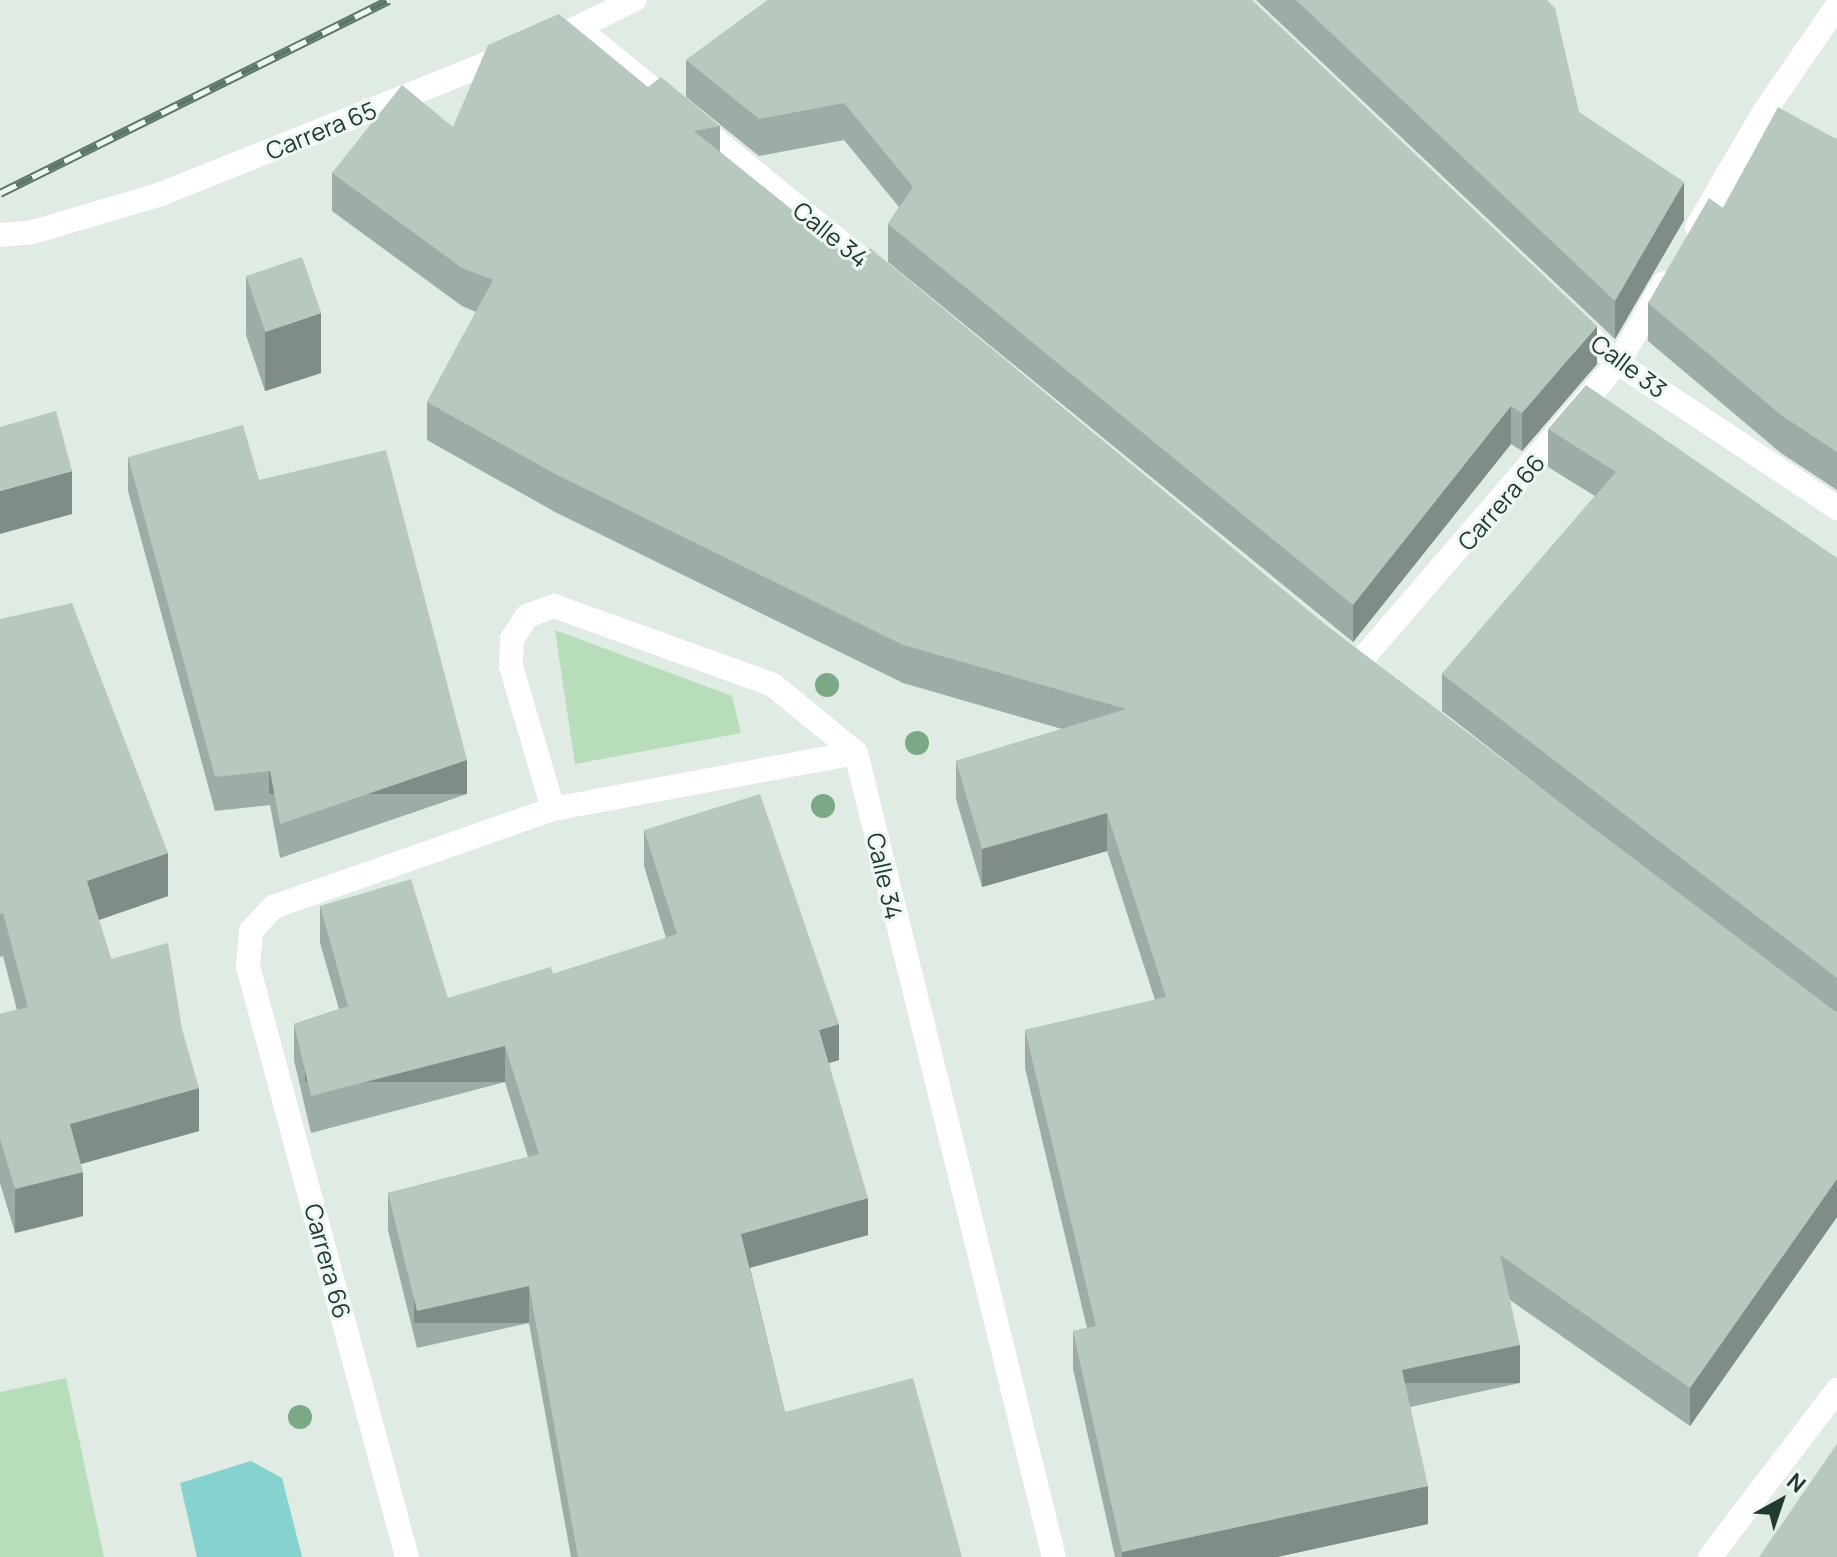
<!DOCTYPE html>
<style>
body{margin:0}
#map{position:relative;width:1837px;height:1557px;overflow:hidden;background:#dfebe3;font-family:Manrope,sans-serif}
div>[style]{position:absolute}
.green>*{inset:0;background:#b7ddba}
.water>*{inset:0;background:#85d2cf}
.minor>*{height:24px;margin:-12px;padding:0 12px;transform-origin:12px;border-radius:12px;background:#fff}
.rail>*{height:9px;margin-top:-4.5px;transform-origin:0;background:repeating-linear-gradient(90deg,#eff7f2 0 18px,#5a776a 0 36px);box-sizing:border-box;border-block:2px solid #5a776a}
.trees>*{width:24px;height:24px;margin:-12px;border-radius:50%;background:#7ba885}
.wall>*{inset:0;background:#9daca4}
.shaded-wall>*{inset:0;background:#808c86;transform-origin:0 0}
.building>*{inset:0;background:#b7c8bf;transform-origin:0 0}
span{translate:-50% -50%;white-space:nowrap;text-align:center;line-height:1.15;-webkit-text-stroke:6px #eff7f2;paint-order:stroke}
.street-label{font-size:24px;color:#203b2f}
.north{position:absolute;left:1741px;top:1461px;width:80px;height:80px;-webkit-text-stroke:6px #eff7f2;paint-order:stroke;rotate:40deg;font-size:22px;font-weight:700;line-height:32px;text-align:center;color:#203b2f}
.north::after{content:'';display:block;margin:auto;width:28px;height:36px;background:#203b2f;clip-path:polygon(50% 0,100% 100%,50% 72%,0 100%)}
</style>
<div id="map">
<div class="green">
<div style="clip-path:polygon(555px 630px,732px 696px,741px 733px,575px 764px)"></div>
<div style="clip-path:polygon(66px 1378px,104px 1557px,0 1557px,0 1392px)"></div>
</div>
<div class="water">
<div style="clip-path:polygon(251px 1461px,282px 1478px,302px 1557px,197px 1557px,180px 1483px)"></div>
</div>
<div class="minor">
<div style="left:578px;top:28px;width:397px;rotate:39.2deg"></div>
<div style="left:566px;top:33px;width:76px;rotate:-25.9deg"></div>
<div style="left:1697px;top:227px;width:133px;rotate:-59.8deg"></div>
<div style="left:1764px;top:112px;width:129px;rotate:-55.4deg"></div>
<div style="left:0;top:235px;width:33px;rotate:-5deg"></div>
<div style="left:33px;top:232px;width:134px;rotate:-16.5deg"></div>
<div style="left:161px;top:194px;width:375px;rotate:-21.8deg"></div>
<div style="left:1575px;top:323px;width:59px;rotate:42.9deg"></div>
<div style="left:1618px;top:363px;width:263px;rotate:33.5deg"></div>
<div style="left:1357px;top:665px;width:399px;rotate:-49.2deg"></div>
<div style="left:1618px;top:363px;width:92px;rotate:-60.1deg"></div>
<div style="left:856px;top:753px;width:828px;rotate:76.17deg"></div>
<div style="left:553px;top:809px;width:149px;rotate:-106.4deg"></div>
<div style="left:511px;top:666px;width:27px;rotate:-88deg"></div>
<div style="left:512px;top:639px;width:27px;rotate:-57deg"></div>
<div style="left:527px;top:616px;width:29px;rotate:-20deg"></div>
<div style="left:554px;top:606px;width:233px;rotate:19.8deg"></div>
<div style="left:773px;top:685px;width:107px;rotate:39.3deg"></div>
<div style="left:407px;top:1557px;width:612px;rotate:-105.06deg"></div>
<div style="left:248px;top:966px;width:35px;rotate:-85deg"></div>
<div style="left:251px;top:931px;width:33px;rotate:-47deg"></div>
<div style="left:273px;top:907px;width:297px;rotate:-19.3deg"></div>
<div style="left:553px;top:809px;width:308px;rotate:-10.5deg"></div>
<div style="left:1710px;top:1557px;width:210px;rotate:-52.7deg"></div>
</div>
<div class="rail">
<div style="left:0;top:193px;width:434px;rotate:-26.4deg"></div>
</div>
<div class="trees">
<div style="left:827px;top:685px"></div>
<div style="left:917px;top:743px"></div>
<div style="left:823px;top:806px"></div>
<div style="left:300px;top:1417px"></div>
</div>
<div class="wall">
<div style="clip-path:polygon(768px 0,1597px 364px,1522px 451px,1511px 444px,1353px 642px,888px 262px,888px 224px,899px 207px,844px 140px,759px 156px,686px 97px,686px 60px)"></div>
<div style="clip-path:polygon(1256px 0,1547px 0,1579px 112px,1684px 220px,1615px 339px)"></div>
<div style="clip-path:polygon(648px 87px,720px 126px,720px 152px,859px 264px,1332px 630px,1573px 813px,1442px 711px,1442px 674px,1595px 496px,1548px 467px,1548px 429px,1837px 558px,1837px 1217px,1690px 1426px,1510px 1300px,1520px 1383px,1410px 1407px,1428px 1524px,1277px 1557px,1115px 1557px,1073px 1369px,1073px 1331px,1087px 1328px,1025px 1068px,1025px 1030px,1155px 1000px,1107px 851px,982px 887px,956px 799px,956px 761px,1062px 729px,903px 683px,555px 512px,427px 440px,427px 402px,476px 312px,462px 306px,332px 211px,332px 173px,453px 127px)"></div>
<div style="clip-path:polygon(1837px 137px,1837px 490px,1781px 453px,1648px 341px,1648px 303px,1723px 208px,1836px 139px)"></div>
<div style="clip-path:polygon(246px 275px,321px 373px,265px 391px,246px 335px)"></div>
<div style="clip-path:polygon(128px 457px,259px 480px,467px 794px,280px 858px,270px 805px,215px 811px,128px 491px)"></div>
<div style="clip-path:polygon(0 619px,168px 896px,99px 920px,111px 959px,199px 1131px,81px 1164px,83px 1216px,15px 1233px,0 1183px,0 1014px,17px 1010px,3px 956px,0 957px)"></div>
<div style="clip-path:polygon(644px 830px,839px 1060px,829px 1063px,868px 1235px,750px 1268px,785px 1412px,962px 1557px,571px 1557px,529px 1323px,417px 1348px,388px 1230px,388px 1193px,528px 1157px,505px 1082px,311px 1133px,294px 1060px,294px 1024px,339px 1009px,320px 943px,320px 906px,448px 998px,553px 974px,666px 938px,644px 866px)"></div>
</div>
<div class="shaded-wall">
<div style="clip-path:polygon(1684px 182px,1684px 220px,1615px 339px,1615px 301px)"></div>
<div style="clip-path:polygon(321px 313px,321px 373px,265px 391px,265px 332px)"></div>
<div style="clip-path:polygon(1597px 326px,1597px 364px,1522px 451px,1522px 413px)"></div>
<div style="clip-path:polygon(1511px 406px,1511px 444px,1353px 642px,1353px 605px)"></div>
<div style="clip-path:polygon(72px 471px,72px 514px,0 534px,0 491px)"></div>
<div style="left:467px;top:760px;width:34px;height:198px;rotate:90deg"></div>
<div style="clip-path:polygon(1107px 813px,1107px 851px,982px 887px,982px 849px)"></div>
<div style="clip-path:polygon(168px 853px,168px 896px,87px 924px,87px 881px)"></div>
<div style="clip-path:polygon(839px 1024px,839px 1060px,819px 1066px,819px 1030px)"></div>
<div style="left:505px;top:1046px;width:36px;height:200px;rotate:90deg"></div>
<div style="clip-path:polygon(199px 1088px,199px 1131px,70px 1167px,70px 1124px)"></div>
<div style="clip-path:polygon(83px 1172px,83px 1216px,15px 1233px,15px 1189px)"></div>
<div style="clip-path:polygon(1837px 1179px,1837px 1217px,1690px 1426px,1690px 1388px)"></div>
<div style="clip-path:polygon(868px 1198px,868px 1235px,741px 1270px,741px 1234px)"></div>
<div style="left:529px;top:1286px;width:37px;height:115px;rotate:90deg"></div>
<div style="left:1520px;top:1345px;width:38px;height:121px;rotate:90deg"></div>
<div style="clip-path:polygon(1428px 1486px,1428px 1524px,1277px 1557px,1122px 1557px,1122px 1552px)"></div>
</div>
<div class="building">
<div style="clip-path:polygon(768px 0,1252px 0,1597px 326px,1522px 413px,1511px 406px,1353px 605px,888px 224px,913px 187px,844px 103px,759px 119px,686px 60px)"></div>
<div style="clip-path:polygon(1296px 0,1547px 0,1555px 8px,1579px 112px,1684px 182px,1615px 301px)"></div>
<div style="clip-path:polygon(559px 14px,648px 87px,661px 77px,720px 126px,694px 131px,859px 264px,870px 248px,1332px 630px,1836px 1012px,1837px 1011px,1837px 1179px,1690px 1388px,1500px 1255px,1520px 1345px,1402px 1370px,1428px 1486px,1122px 1552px,1073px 1331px,1096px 1326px,1025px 1030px,1166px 997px,1107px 813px,982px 849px,956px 761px,1126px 709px,903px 645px,555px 474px,427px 402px,493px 280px,462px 268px,332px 173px,402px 85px,453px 127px,488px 45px)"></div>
<div style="clip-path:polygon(1778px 107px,1836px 139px,1837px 137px,1837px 452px,1781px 415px,1648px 303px,1709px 198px,1723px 208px)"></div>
<div style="left:302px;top:257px;width:59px;height:59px;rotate:71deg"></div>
<div style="clip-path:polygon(1586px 385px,1837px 558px,1837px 978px,1442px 674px,1616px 472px,1548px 429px)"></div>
<div style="clip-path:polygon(56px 411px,72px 471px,0 491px,0 427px)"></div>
<div style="clip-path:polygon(243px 425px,259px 480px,386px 450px,467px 760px,280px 824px,270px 771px,215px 777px,128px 457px)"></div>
<div style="clip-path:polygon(72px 603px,168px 853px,87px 881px,111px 959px,168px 943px,182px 1029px,199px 1088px,70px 1124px,83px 1172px,15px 1189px,0 1139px,0 1014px,28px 1007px,3px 913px,0 914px,0 619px)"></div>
<div style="clip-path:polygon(760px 794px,839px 1024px,819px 1030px,868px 1198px,741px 1234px,785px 1412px,913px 1378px,962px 1557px,578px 1557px,529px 1286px,417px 1311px,388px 1193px,539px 1154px,505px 1046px,311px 1096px,294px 1024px,348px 1006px,320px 906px,411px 879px,448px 998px,551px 967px,553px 974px,677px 934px,644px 830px)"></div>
<div style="clip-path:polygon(1837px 1444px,1837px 1557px,1759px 1557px)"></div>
</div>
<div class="street-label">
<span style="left:321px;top:130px;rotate:-22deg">Carrera 65</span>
<span style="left:831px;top:234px;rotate:39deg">Calle 34</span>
<span style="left:1629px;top:366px;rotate:37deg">Calle 33</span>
<span style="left:1501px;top:502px;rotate:-49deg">Carrera 66</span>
<span style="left:885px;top:876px;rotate:77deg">Calle 34</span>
<span style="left:328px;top:1261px;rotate:75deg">Carrera 66</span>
</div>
<div class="north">N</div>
</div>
